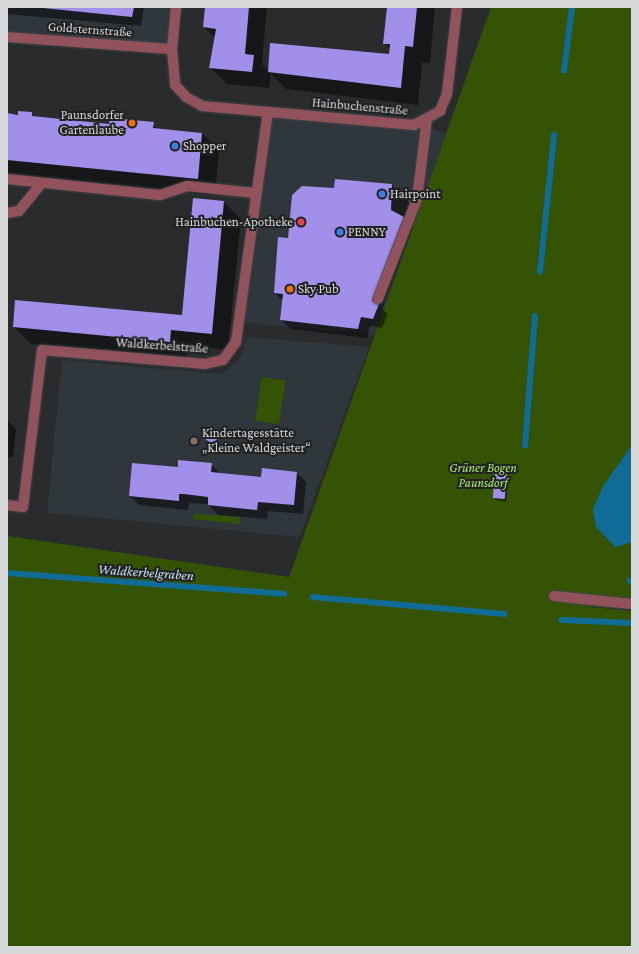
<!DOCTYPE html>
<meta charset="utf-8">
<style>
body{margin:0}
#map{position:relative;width:639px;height:954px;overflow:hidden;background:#292b2d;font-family:"Crimson Pro",serif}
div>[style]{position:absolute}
.built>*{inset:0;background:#2f363c}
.green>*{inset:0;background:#345304;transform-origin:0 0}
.water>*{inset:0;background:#106c97}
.shadow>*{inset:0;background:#0007}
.stream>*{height:5.5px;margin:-2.75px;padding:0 2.75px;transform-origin:2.75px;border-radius:2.75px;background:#106c97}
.building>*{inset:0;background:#a18fe9;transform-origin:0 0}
.roads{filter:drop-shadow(0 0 1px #454749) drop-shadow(0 0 1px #454749)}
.minor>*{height:10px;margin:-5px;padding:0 5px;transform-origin:5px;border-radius:5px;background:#92525c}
.dots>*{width:11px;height:11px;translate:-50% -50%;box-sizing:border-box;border:2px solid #202224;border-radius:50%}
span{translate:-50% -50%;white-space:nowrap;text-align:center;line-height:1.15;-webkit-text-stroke:4px #202224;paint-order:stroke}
.street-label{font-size:13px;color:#d7d8d9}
.poi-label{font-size:13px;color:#d7d8d9}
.right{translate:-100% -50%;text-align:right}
.left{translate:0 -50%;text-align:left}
.park-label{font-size:13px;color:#afe872;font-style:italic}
.water-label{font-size:14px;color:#c8dfee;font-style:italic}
.frame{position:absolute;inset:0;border:8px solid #d7d8d9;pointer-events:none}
</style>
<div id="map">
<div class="built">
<div style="clip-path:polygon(7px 7px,175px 7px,172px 49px,7px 35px)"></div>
<div style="clip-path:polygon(268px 112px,414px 125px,446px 133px,375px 335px,239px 322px)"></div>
<div style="clip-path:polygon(248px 337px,369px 347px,300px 537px,47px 513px,62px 360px,221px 374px,239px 360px)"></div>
</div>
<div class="green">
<div style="clip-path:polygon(491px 7px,632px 7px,632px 609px,579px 606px,632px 611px,632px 947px,7px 947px,7px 536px,289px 577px)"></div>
<div style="left:262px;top:377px;width:24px;height:44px;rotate:9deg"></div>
<div style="clip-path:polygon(194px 514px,240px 517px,239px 524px,193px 519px)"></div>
</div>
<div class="water">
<div style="clip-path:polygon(632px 445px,632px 542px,615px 547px,596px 527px,593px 510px,603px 486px)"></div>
</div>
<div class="shadow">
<div style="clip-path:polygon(7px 7px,144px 7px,141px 26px,7px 14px)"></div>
<div style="clip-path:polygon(206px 7px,267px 7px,262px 64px,269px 71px,390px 55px,390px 49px,384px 43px,388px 7px,435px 7px,430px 63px,422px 63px,418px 105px,286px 89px,271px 74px,269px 88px,227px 84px,210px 67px,216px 38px,204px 27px)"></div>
<div style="clip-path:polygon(31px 113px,34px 117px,110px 125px,153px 123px,156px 129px,202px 133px,219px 151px,215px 195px,7px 175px,7px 115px)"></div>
<div style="clip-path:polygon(336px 180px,392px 185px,409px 202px,408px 222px,413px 227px,382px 309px,388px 314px,382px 328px,370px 326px,367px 338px,291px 329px,281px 320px,283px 301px,275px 293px,289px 239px,335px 189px)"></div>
<div style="clip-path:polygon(224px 202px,241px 219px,228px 350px,188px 346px,187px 358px,31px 344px,14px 327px,183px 316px)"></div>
<div style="clip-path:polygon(7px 420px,16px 429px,13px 457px,7px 457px)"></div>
<div style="clip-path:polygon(208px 433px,219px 443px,216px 446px,204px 437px)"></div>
<div style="clip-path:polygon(211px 464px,221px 474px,262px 478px,297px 473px,306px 482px,303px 514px,268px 511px,267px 519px,218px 515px,208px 504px,189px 503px,188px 510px,139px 505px,130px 496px,179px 469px)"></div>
<div style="clip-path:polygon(506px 474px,509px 477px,506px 502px,496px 500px,493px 497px)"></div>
</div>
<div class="stream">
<div style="left:564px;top:71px;width:64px;rotate:-82.9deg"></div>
<div style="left:540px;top:272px;width:137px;rotate:-84.1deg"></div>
<div style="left:525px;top:446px;width:130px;rotate:-85.6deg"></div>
<div style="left:7px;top:573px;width:278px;rotate:4.3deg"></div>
<div style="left:630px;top:581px;width:2px;rotate:-27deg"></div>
<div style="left:313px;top:597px;width:192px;rotate:5.1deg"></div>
<div style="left:562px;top:620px;width:70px;rotate:2.5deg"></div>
</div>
<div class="building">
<div style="clip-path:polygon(33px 7px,134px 7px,132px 17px)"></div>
<div style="clip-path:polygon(205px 7px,249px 7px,245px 54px,254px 55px,252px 72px,209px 68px,216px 29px,203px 27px)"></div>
<div style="clip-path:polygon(387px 7px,417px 7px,413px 47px,405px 46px,401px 88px,268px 72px,270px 43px,389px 54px,390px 44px,383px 44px)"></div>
<div style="clip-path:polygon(18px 111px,32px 112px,32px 116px,109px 124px,110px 118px,154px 122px,153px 128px,202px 133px,198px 179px,7px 160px,7px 113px,18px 115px)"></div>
<div style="clip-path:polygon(335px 179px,392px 184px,391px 210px,404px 217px,372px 301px,379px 304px,373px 319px,361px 317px,358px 329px,280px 320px,283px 294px,274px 293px,278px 237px,288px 238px,292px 195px,302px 186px,334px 188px)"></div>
<div style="clip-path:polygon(193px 198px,224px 201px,212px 334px,171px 330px,170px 342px,13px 327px,15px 300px,182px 315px)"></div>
<div style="clip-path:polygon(208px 431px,217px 439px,213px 444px,202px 437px)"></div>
<div style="clip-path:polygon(178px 460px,212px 463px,211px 472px,261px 477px,262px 468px,297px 472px,294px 505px,258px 502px,257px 510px,208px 505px,208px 497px,184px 494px,179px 494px,179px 501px,129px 496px,132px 463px,178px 467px)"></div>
<div style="left:495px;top:472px;width:12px;height:26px;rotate:5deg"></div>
</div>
<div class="roads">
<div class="minor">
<div style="left:176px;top:7px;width:42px;rotate:95.4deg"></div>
<div style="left:172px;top:49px;width:36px;rotate:85deg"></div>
<div style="left:175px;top:85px;width:16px;rotate:47deg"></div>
<div style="left:186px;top:97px;width:18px;rotate:29deg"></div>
<div style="left:202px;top:106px;width:213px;rotate:5.1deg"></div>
<div style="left:414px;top:125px;width:30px;rotate:-28deg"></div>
<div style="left:440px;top:111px;width:18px;rotate:-68deg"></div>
<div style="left:447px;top:94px;width:88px;rotate:-83.4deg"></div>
<div style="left:7px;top:37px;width:165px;rotate:4.2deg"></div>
<div style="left:7px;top:179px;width:154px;rotate:6deg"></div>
<div style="left:160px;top:195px;width:28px;rotate:-18deg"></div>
<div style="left:187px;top:186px;width:69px;rotate:5.8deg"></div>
<div style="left:7px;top:213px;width:12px;rotate:-9deg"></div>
<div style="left:19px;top:211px;width:36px;rotate:-51deg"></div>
<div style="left:378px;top:299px;width:107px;rotate:-68.7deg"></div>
<div style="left:417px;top:199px;width:81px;rotate:-82.9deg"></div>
<div style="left:7px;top:505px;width:16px;rotate:7deg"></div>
<div style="left:23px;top:507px;width:158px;rotate:-83.1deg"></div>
<div style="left:42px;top:350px;width:164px;rotate:4.9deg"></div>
<div style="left:205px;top:364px;width:18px;rotate:-13deg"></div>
<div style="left:223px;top:360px;width:22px;rotate:-54deg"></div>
<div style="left:236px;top:342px;width:232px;rotate:-82.1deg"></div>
<div style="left:554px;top:596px;width:78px;rotate:5.9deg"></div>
</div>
</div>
<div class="dots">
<div style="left:132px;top:123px;background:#e8710a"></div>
<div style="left:175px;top:146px;background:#3f7fe0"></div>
<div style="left:382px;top:194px;background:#3f7fe0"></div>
<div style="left:301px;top:222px;background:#e0444e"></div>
<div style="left:340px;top:232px;background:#3f7fe0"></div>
<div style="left:290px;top:289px;background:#e8710a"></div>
<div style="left:194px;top:441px;background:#8d6e63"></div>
</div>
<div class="street-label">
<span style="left:90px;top:30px;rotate:4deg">Goldsternstraße</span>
<span style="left:360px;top:107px;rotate:5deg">Hainbuchenstraße</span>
<span style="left:162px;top:346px;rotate:4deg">Waldkerbelstraße</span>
</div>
<div class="poi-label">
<span class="right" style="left:124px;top:123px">Paunsdorfer<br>Gartenlaube</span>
<span class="left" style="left:183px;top:146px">Shopper</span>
<span class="left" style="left:390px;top:194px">Hairpoint</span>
<span class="right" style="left:293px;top:222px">Hainbuchen-Apotheke</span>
<span class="left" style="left:348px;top:232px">PENNY</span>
<span class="left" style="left:298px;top:289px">Sky Pub</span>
<span class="left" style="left:202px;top:441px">Kindertagesstätte<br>„Kleine Waldgeister“</span>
</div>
<div class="park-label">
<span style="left:483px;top:476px">Grüner Bogen<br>Paunsdorf</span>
</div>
<div class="water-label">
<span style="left:146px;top:572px;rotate:4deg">Waldkerbelgraben</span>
</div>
<div class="frame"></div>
</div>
